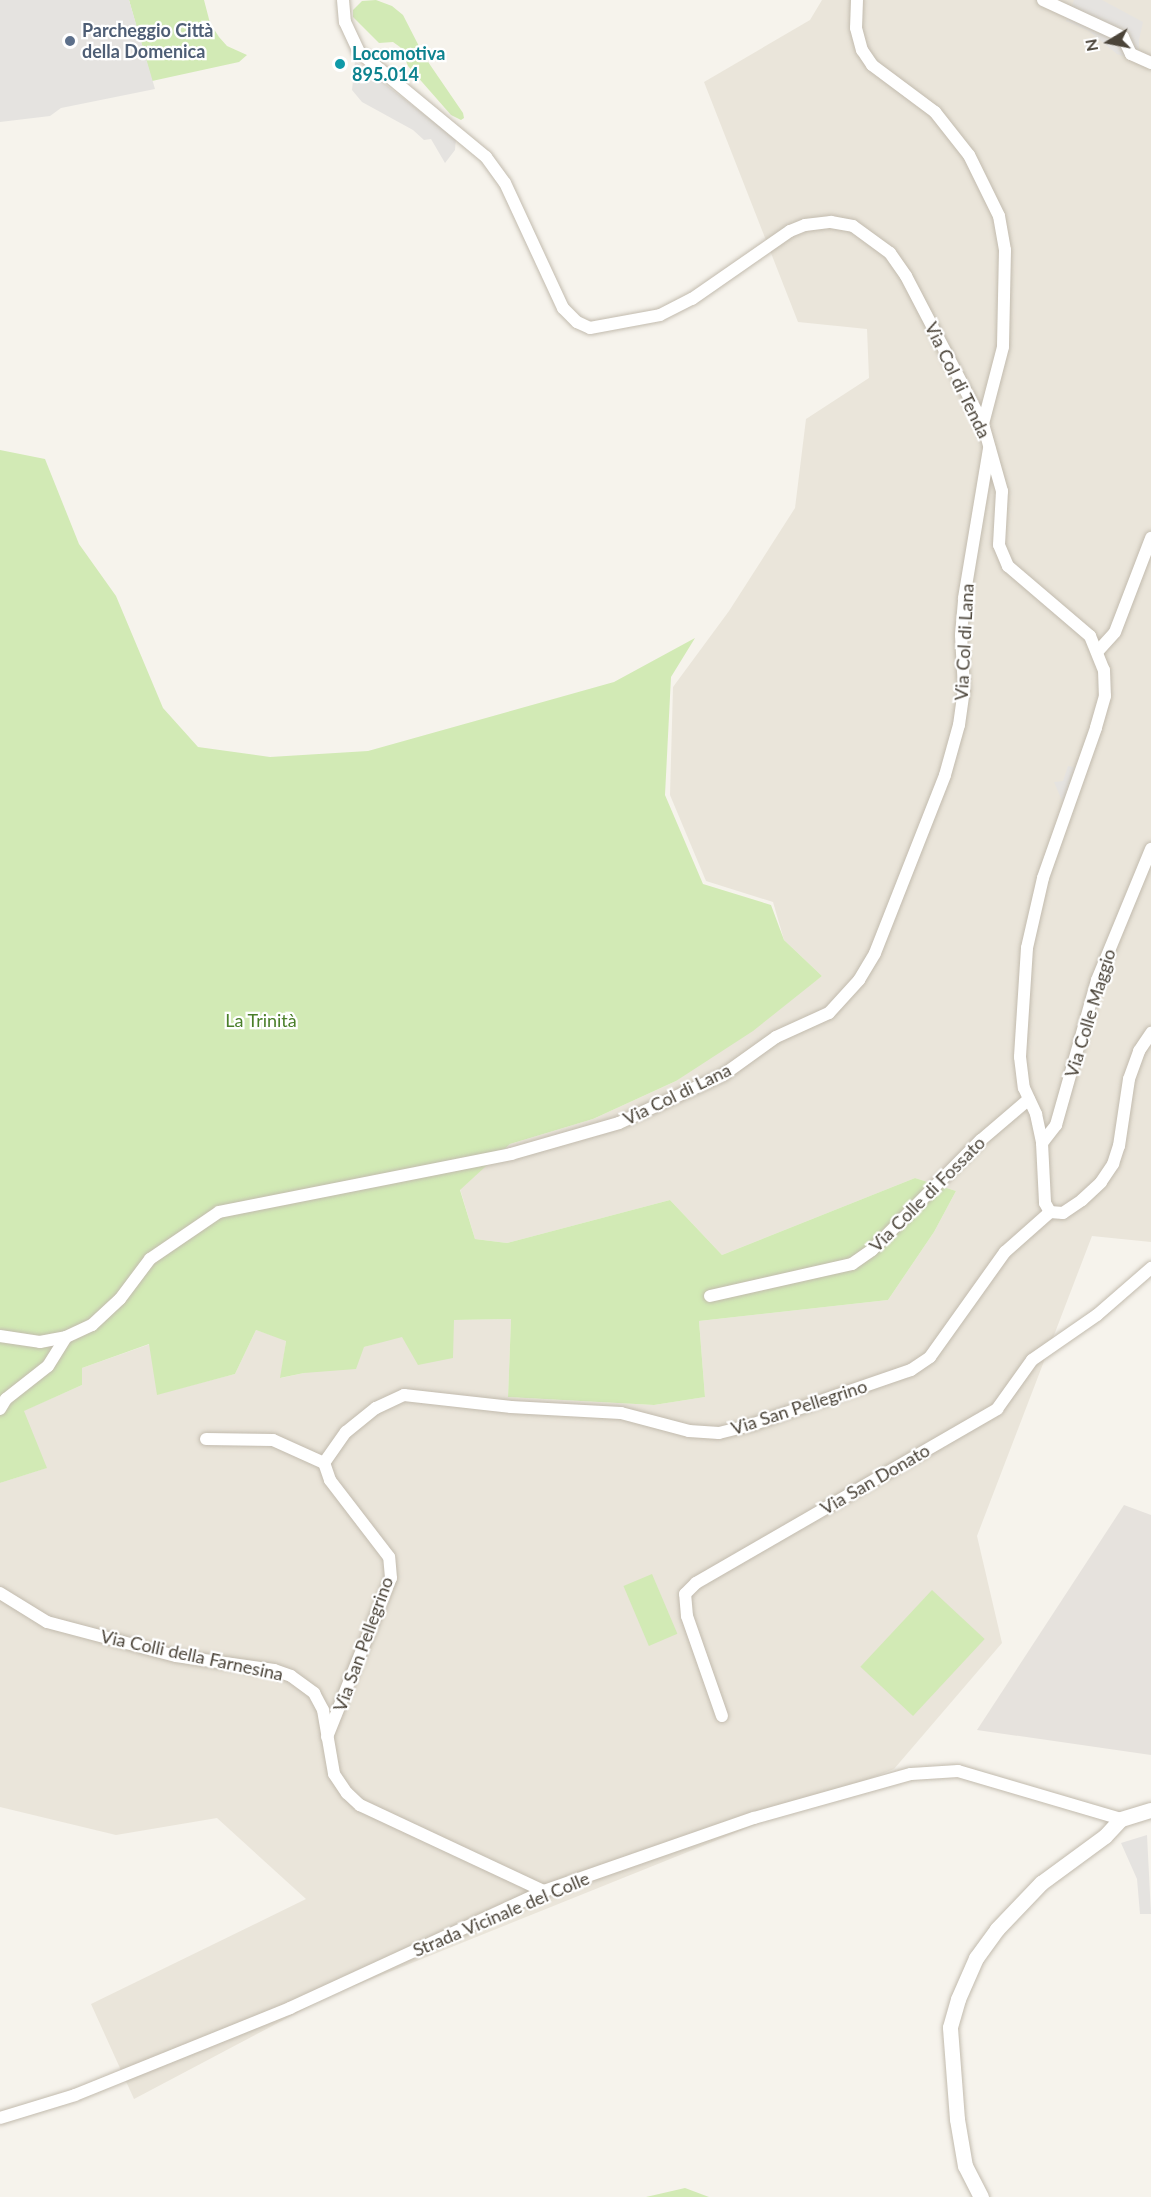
<!DOCTYPE html>
<meta charset="utf-8">
<style>
body{margin:0}
#map{position:relative;width:1151px;height:2197px;overflow:hidden;background:#f6f3ec;font-family:Lato,sans-serif}
div>[style]{position:absolute}
.residential>*{inset:0;background:#eae5da}
.industrial>*{inset:0;background:#e6e2dd}
.green>*{inset:0;background:#d2eab5;transform-origin:0 0}
.parking>*{inset:0;background:#e5e3e0}
.roads{filter:drop-shadow(0 0 2px #c2bbae) drop-shadow(0 0 2px #c2bbae)}
.minor>*{height:12px;margin:-6px;padding:0 6px;transform-origin:6px;border-radius:6px;background:#fff}
.tertiary>*{height:15px;margin:-7.5px;padding:0 7.5px;transform-origin:7.5px;border-radius:7.5px;background:#fff}
.dots>*{width:16px;height:16px;translate:-50% -50%;box-sizing:border-box;border:3px solid #fff;border-radius:50%}
span{translate:-50% -50%;white-space:nowrap;text-align:center;line-height:1.15;-webkit-text-stroke:4.5px #fff;paint-order:stroke}
.service-label{font-size:18px;color:#4e5e75;font-weight:700}
.left{translate:0 -50%;text-align:left}
.culture-label{font-size:18px;color:#0d838f;font-weight:700}
.street-label{font-size:18px;color:#4b4439}
.park-label{font-size:18px;color:#4a7f2a}
.north{position:absolute;left:1079px;top:12px;width:60px;height:60px;-webkit-text-stroke:4px #fff;paint-order:stroke;rotate:260deg;font-size:16px;font-weight:700;line-height:24px;text-align:center;color:#4b4439}
.north::after{content:'';display:block;margin:auto;width:21px;height:27px;background:#4b4439;clip-path:polygon(50% 0,100% 100%,50% 72%,0 100%)}
</style>
<div id="map">
<div class="residential">
<div style="clip-path:polygon(822px 0,1151px 0,1151px 1242px,1092px 1236px,977px 1536px,1002px 1643px,894px 1769px,327px 1997px,134px 2099px,91px 2004px,306px 1899px,217px 1818px,116px 1835px,0 1807px,0 1483px,46px 1468px,23px 1411px,82px 1385px,82px 1368px,150px 1344px,158px 1394px,235px 1374px,256px 1330px,286px 1340px,281px 1378px,304px 1373px,364px 1347px,454px 1320px,511px 1319px,508px 1397px,654px 1405px,705px 1397px,699px 1321px,888px 1300px,934px 1232px,956px 1191px,915px 1178px,722px 1255px,670px 1200px,507px 1243px,475px 1239px,460px 1189px,510px 1144px,593px 1119px,676px 1081px,822px 976px,784px 940px,773px 902px,706px 881px,670px 795px,673px 687px,729px 611px,795px 508px,806px 419px,869px 378px,867px 329px,798px 322px,704px 82px,810px 20px)"></div>
</div>
<div class="industrial">
<div style="clip-path:polygon(1124px 1505px,1151px 1515px,1151px 1755px,977px 1730px)"></div>
</div>
<div class="green">
<div style="clip-path:polygon(129px 0,204px 0,210px 23px,219px 37px,227px 46px,247px 55px,239px 62px,152px 81px)"></div>
<div style="clip-path:polygon(376px 0,392px 6px,403px 15px,424px 56px,463px 113px,464px 118px,461px 120px,451px 115px,408px 66px,400px 47px,393px 42px,379px 43px,353px 17px,353px 10px,362px 1px)"></div>
<div style="clip-path:polygon(0 450px,45px 459px,79px 544px,116px 596px,163px 708px,198px 747px,270px 757px,368px 751px,614px 682px,695px 638px,671px 677px,665px 795px,703px 884px,771px 905px,784px 940px,822px 976px,753px 1031px,676px 1081px,593px 1119px,510px 1144px,460px 1190px,475px 1239px,507px 1243px,670px 1200px,722px 1255px,915px 1178px,956px 1191px,934px 1232px,888px 1300px,699px 1321px,705px 1397px,654px 1405px,508px 1397px,511px 1319px,454px 1320px,453px 1358px,418px 1365px,402px 1337px,364px 1347px,356px 1369px,304px 1373px,280px 1378px,286px 1341px,256px 1330px,235px 1374px,157px 1395px,149px 1344px,82px 1368px,82px 1385px,24px 1411px,47px 1468px,0 1483px)"></div>
<div style="left:652px;top:1574px;width:65px;height:31px;rotate:67deg"></div>
<div style="left:932px;top:1590px;width:72px;height:105px;rotate:43deg"></div>
<div style="clip-path:polygon(685px 2188px,709px 2197px,646px 2197px)"></div>
</div>
<div class="parking">
<div style="clip-path:polygon(0 0,129px 0,155px 89px,61px 108px,50px 116px,0 122px)"></div>
<div style="clip-path:polygon(1074px 0,1102px 0,1143px 22px,1139px 40px,1139px 62px,1117px 54px,1089px 31px,1066px 21px)"></div>
<div style="clip-path:polygon(355px 61px,456px 139px,455px 150px,445px 163px,431px 139px,424px 140px,413px 130px,362px 102px,352px 90px)"></div>
<div style="clip-path:polygon(1068px 766px,1075px 767px,1063px 803px,1054px 782px,1063px 781px)"></div>
<div style="clip-path:polygon(1147px 1835px,1151px 1914px,1140px 1914px,1137px 1879px,1121px 1843px)"></div>
</div>
<div class="roads">
<div class="minor">
<div style="left:343px;top:0;width:22px;rotate:85deg"></div>
<div style="left:345px;top:22px;width:33px;rotate:65deg"></div>
<div style="left:359px;top:52px;width:165px;rotate:39.6deg"></div>
<div style="left:486px;top:157px;width:32px;rotate:54deg"></div>
<div style="left:505px;top:183px;width:138px;rotate:65.1deg"></div>
<div style="left:563px;top:308px;width:20px;rotate:45deg"></div>
<div style="left:577px;top:322px;width:14px;rotate:25deg"></div>
<div style="left:590px;top:328px;width:71px;rotate:-10.5deg"></div>
<div style="left:660px;top:315px;width:36px;rotate:-27deg"></div>
<div style="left:692px;top:299px;width:119px;rotate:-34.8deg"></div>
<div style="left:790px;top:231px;width:16px;rotate:-22deg"></div>
<div style="left:805px;top:225px;width:26px;rotate:-7deg"></div>
<div style="left:831px;top:222px;width:22px;rotate:10deg"></div>
<div style="left:853px;top:226px;width:46px;rotate:36.1deg"></div>
<div style="left:890px;top:253px;width:28px;rotate:55deg"></div>
<div style="left:906px;top:276px;width:167px;rotate:62.5deg"></div>
<div style="left:983px;top:424px;width:70px;rotate:74.2deg"></div>
<div style="left:1002px;top:491px;width:54px;rotate:93.2deg"></div>
<div style="left:999px;top:545px;width:23px;rotate:67deg"></div>
<div style="left:1008px;top:566px;width:108px;rotate:40.5deg"></div>
<div style="left:1090px;top:636px;width:37px;rotate:68deg"></div>
<div style="left:1104px;top:670px;width:26px;rotate:88deg"></div>
<div style="left:1105px;top:696px;width:33px;rotate:106deg"></div>
<div style="left:1096px;top:728px;width:159px;rotate:109.5deg"></div>
<div style="left:1043px;top:878px;width:72px;rotate:102.9deg"></div>
<div style="left:1027px;top:948px;width:109px;rotate:93.7deg"></div>
<div style="left:1020px;top:1057px;width:31px;rotate:83deg"></div>
<div style="left:1024px;top:1088px;width:29px;rotate:65deg"></div>
<div style="left:1036px;top:1114px;width:30px;rotate:78deg"></div>
<div style="left:1042px;top:1143px;width:60px;rotate:87.1deg"></div>
<div style="left:1045px;top:1203px;width:10px;rotate:61deg"></div>
<div style="left:1050px;top:1212px;width:13px;rotate:4deg"></div>
<div style="left:1063px;top:1213px;width:23px;rotate:-34deg"></div>
<div style="left:1082px;top:1200px;width:26px;rotate:-43deg"></div>
<div style="left:1101px;top:1182px;width:22px;rotate:-56deg"></div>
<div style="left:1113px;top:1164px;width:19px;rotate:-72deg"></div>
<div style="left:1119px;top:1146px;width:68px;rotate:-81.5deg"></div>
<div style="left:1129px;top:1079px;width:30px;rotate:-70deg"></div>
<div style="left:1139px;top:1051px;width:22px;rotate:-56deg"></div>
<div style="left:857px;top:0;width:28px;rotate:92deg"></div>
<div style="left:856px;top:28px;width:23px;rotate:75deg"></div>
<div style="left:862px;top:50px;width:18px;rotate:56deg"></div>
<div style="left:872px;top:65px;width:79px;rotate:36.7deg"></div>
<div style="left:935px;top:112px;width:55px;rotate:51.7deg"></div>
<div style="left:969px;top:155px;width:68px;rotate:63.8deg"></div>
<div style="left:999px;top:216px;width:35px;rotate:80deg"></div>
<div style="left:1005px;top:250px;width:97px;rotate:91.2deg"></div>
<div style="left:1003px;top:347px;width:80px;rotate:104.6deg"></div>
<div style="left:1043px;top:0;width:88px;rotate:24.8deg"></div>
<div style="left:1123px;top:37px;width:19px;rotate:65deg"></div>
<div style="left:1131px;top:54px;width:22px;rotate:24deg"></div>
<div style="left:1098px;top:651px;width:25px;rotate:-48deg"></div>
<div style="left:1115px;top:632px;width:101px;rotate:-69deg"></div>
<div style="left:1042px;top:1143px;width:23px;rotate:-52deg"></div>
<div style="left:1056px;top:1125px;width:151px;rotate:-74.2deg"></div>
<div style="left:1097px;top:980px;width:142px;rotate:-67.6deg"></div>
<div style="left:710px;top:1296px;width:146px;rotate:-12.7deg"></div>
<div style="left:852px;top:1264px;width:24px;rotate:-35deg"></div>
<div style="left:872px;top:1250px;width:155px;rotate:-45.3deg"></div>
<div style="left:981px;top:1140px;width:63px;rotate:-40.5deg"></div>
<div style="left:0;top:1336px;width:40px;rotate:8.5deg"></div>
<div style="left:40px;top:1342px;width:26px;rotate:-11deg"></div>
<div style="left:66px;top:1337px;width:29px;rotate:-25deg"></div>
<div style="left:92px;top:1325px;width:38px;rotate:-43deg"></div>
<div style="left:120px;top:1299px;width:50px;rotate:-53.1deg"></div>
<div style="left:150px;top:1259px;width:83px;rotate:-34.3deg"></div>
<div style="left:219px;top:1212px;width:298px;rotate:-11.2deg"></div>
<div style="left:511px;top:1154px;width:112px;rotate:-16deg"></div>
<div style="left:619px;top:1123px;width:115px;rotate:-24.8deg"></div>
<div style="left:723px;top:1075px;width:65px;rotate:-35.6deg"></div>
<div style="left:776px;top:1037px;width:58px;rotate:-24.4deg"></div>
<div style="left:829px;top:1013px;width:45px;rotate:-47.7deg"></div>
<div style="left:859px;top:980px;width:31px;rotate:-59deg"></div>
<div style="left:875px;top:953px;width:191px;rotate:-68.5deg"></div>
<div style="left:945px;top:775px;width:52px;rotate:-74.4deg"></div>
<div style="left:959px;top:725px;width:36px;rotate:-82deg"></div>
<div style="left:964px;top:689px;width:54px;rotate:-93.2deg"></div>
<div style="left:961px;top:635px;width:37px;rotate:-85deg"></div>
<div style="left:964px;top:598px;width:152px;rotate:-80.5deg"></div>
<div style="left:0;top:1409px;width:12px;rotate:-59deg"></div>
<div style="left:6px;top:1399px;width:53px;rotate:-38.2deg"></div>
<div style="left:48px;top:1366px;width:34px;rotate:-58deg"></div>
<div style="left:206px;top:1439px;width:67px;rotate:0.9deg"></div>
<div style="left:273px;top:1440px;width:56px;rotate:24.3deg"></div>
<div style="left:0;top:1593px;width:55px;rotate:31.7deg"></div>
<div style="left:47px;top:1622px;width:133px;rotate:14.8deg"></div>
<div style="left:176px;top:1656px;width:99px;rotate:8.1deg"></div>
<div style="left:274px;top:1670px;width:18px;rotate:19deg"></div>
<div style="left:291px;top:1676px;width:29px;rotate:36deg"></div>
<div style="left:314px;top:1693px;width:19px;rotate:62deg"></div>
<div style="left:323px;top:1710px;width:65px;rotate:80.2deg"></div>
<div style="left:334px;top:1774px;width:23px;rotate:56deg"></div>
<div style="left:347px;top:1793px;width:18px;rotate:43deg"></div>
<div style="left:360px;top:1805px;width:203px;rotate:25.1deg"></div>
<div style="left:722px;top:1716px;width:106px;rotate:-109.3deg"></div>
<div style="left:687px;top:1616px;width:22px;rotate:-95deg"></div>
<div style="left:685px;top:1594px;width:16px;rotate:-45deg"></div>
<div style="left:696px;top:1583px;width:348px;rotate:-30deg"></div>
<div style="left:997px;top:1409px;width:60px;rotate:-54.5deg"></div>
<div style="left:1032px;top:1360px;width:79px;rotate:-34.7deg"></div>
<div style="left:1097px;top:1315px;width:72px;rotate:-41deg"></div>
<div style="left:327px;top:1737px;width:171px;rotate:-68.1deg"></div>
<div style="left:391px;top:1578px;width:21px;rotate:-95deg"></div>
<div style="left:389px;top:1557px;width:97px;rotate:-127.5deg"></div>
<div style="left:330px;top:1480px;width:18px;rotate:-109deg"></div>
<div style="left:324px;top:1463px;width:38px;rotate:-55deg"></div>
<div style="left:346px;top:1432px;width:38px;rotate:-39deg"></div>
<div style="left:376px;top:1408px;width:31px;rotate:-25deg"></div>
<div style="left:404px;top:1395px;width:108px;rotate:6.4deg"></div>
<div style="left:511px;top:1407px;width:110px;rotate:3.1deg"></div>
<div style="left:621px;top:1413px;width:70px;rotate:14.8deg"></div>
<div style="left:689px;top:1431px;width:30px;rotate:4deg"></div>
<div style="left:719px;top:1433px;width:36px;rotate:-14deg"></div>
<div style="left:754px;top:1424px;width:166px;rotate:-19deg"></div>
<div style="left:911px;top:1370px;width:23px;rotate:-34deg"></div>
<div style="left:930px;top:1357px;width:129px;rotate:-54.5deg"></div>
<div style="left:1005px;top:1252px;width:60px;rotate:-41.6deg"></div>
<div style="left:0;top:2118px;width:78px;rotate:-17deg"></div>
<div style="left:75px;top:2095px;width:232px;rotate:-22deg"></div>
<div style="left:290px;top:2008px;width:280px;rotate:-24.7deg"></div>
<div style="left:544px;top:1891px;width:222px;rotate:-19.2deg"></div>
<div style="left:754px;top:1818px;width:163px;rotate:-15.7deg"></div>
<div style="left:911px;top:1774px;width:47px;rotate:-3.7deg"></div>
<div style="left:958px;top:1771px;width:170px;rotate:16.4deg"></div>
</div>
<div class="tertiary">
<div style="left:981px;top:2197px;width:35px;rotate:-117deg"></div>
<div style="left:965px;top:2166px;width:48px;rotate:-99.7deg"></div>
<div style="left:957px;top:2119px;width:92px;rotate:-94.4deg"></div>
<div style="left:950px;top:2027px;width:29px;rotate:-74deg"></div>
<div style="left:958px;top:1999px;width:45px;rotate:-66.3deg"></div>
<div style="left:976px;top:1958px;width:36px;rotate:-54deg"></div>
<div style="left:997px;top:1929px;width:64px;rotate:-46.3deg"></div>
<div style="left:1041px;top:1883px;width:79px;rotate:-36.3deg"></div>
<div style="left:1105px;top:1836px;width:23px;rotate:-47deg"></div>
<div style="left:1121px;top:1819px;width:31px;rotate:-17deg"></div>
</div>
</div>
<div class="dots">
<div style="left:70px;top:41px;background:#5c6f8a"></div>
<div style="left:340px;top:64px;background:#0f9aa8"></div>
</div>
<div class="service-label">
<span class="left" style="left:82px;top:41px">Parcheggio Città<br>della Domenica</span>
</div>
<div class="culture-label">
<span class="left" style="left:352px;top:64px">Locomotiva<br>895.014</span>
</div>
<div class="street-label">
<span style="left:958px;top:380px;rotate:64deg">Via Col di Tenda</span>
<span style="left:964px;top:642px;rotate:-87deg">Via Col di Lana</span>
<span style="left:1090px;top:1013px;rotate:-73deg">Via Colle Maggio</span>
<span style="left:677px;top:1094px;rotate:-26deg">Via Col di Lana</span>
<span style="left:927px;top:1194px;rotate:-45deg">Via Colle di Fossato</span>
<span style="left:799px;top:1407px;rotate:-18deg">Via San Pellegrino</span>
<span style="left:875px;top:1479px;rotate:-30deg">Via San Donato</span>
<span style="left:363px;top:1644px;rotate:-70deg">Via San Pellegrino</span>
<span style="left:192px;top:1655px;rotate:12deg">Via Colli della Farnesina</span>
<span style="left:501px;top:1914px;rotate:-23deg">Strada Vicinale del Colle</span>
</div>
<div class="park-label">
<span style="left:261px;top:1020px">La Trinità</span>
</div>
<div class="north">N</div>
</div>
